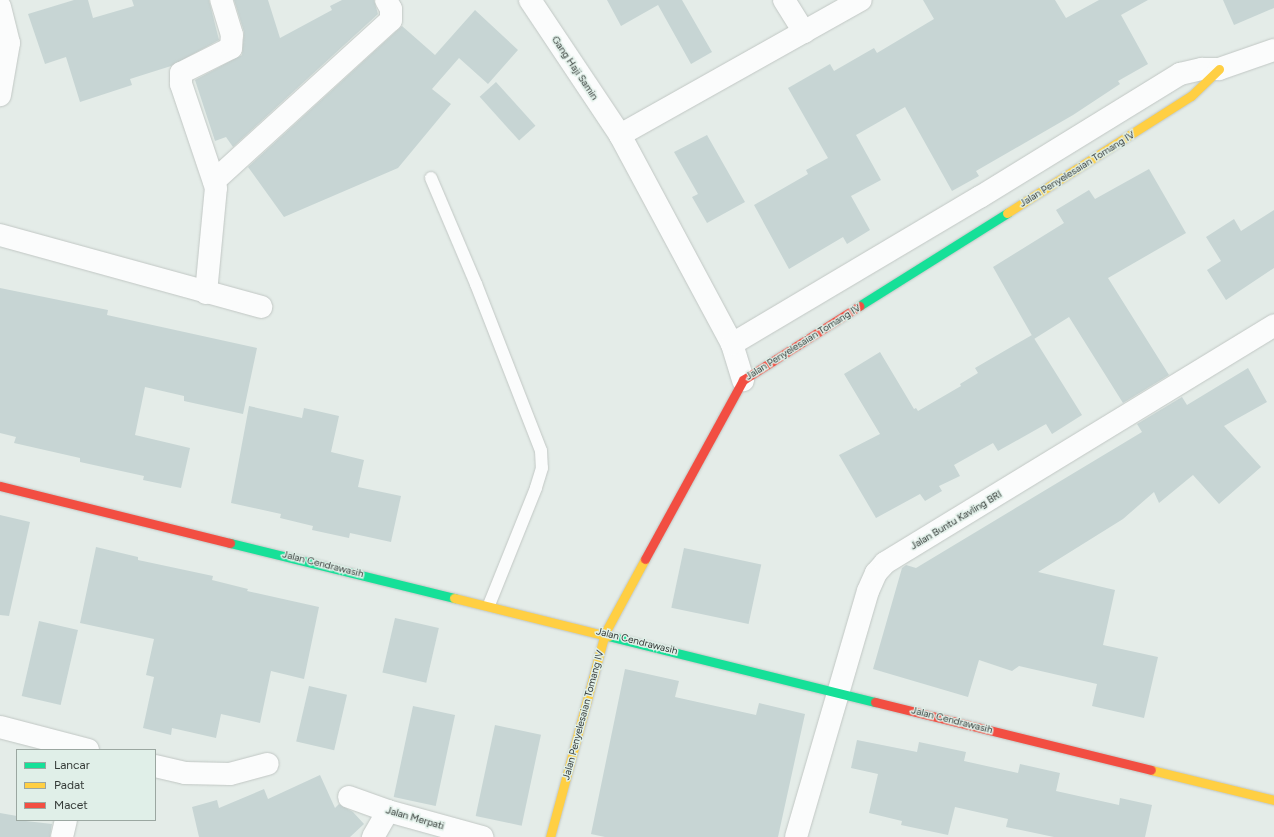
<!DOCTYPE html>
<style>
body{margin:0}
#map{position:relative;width:1274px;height:837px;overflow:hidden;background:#e4ece8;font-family:Figtree,sans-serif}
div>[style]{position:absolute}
.building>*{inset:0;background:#c7d5d4;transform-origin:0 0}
.roads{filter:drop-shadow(0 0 1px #c1c7c4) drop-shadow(0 0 1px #c1c7c4)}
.lane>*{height:12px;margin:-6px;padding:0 6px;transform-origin:6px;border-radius:6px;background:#fbfcfc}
.street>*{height:22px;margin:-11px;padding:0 11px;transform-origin:11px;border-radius:11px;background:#fbfcfc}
.fast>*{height:9px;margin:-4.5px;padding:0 4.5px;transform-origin:4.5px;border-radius:4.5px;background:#16e098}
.slow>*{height:9px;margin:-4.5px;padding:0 4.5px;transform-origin:4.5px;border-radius:4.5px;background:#ffcf43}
.jam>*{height:9px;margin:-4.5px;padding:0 4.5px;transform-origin:4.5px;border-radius:4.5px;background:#f24e42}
span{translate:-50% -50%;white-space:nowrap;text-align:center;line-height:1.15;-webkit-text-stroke:3px #e0efe8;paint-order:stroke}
.street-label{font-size:10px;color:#343a37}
.legend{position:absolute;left:16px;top:749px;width:140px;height:72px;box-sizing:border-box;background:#e0efe8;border:1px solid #9ba7a1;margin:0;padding:5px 7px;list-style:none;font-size:12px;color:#343a37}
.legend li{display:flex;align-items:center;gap:8px;height:20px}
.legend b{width:20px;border:1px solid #9ba7a1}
</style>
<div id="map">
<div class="building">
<div style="clip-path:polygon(74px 0,88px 0,93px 18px,134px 6px,132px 0,209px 0,219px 40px,171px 66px,130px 79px,132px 85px,80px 102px,66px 57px,45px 64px,28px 14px)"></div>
<div style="clip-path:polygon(234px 0,268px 0,280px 38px,332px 10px,330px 6px,342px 0,374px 0,378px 14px,233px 147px,226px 137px,215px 141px,195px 80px,242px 55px,244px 32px)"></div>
<div style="clip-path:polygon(607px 0,682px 0,712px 52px,691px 64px,658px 5px,621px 26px)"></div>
<div style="clip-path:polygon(923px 0,1055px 0,1066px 18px,1099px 0,1148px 0,1121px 15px,1148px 64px,1118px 81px,1120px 84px,1073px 115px,976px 171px,979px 176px,952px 191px,905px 107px,856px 135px,881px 180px,851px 196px,870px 230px,847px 244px,843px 237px,789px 269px,754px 205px,808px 174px,806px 170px,828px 158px,788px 88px,830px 64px,834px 71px,874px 48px,877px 53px,934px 19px)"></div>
<div style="clip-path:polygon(1223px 0,1274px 0,1274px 8px,1234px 25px)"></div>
<div style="clip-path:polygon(475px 10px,518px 50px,488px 84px,459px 58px,432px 89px,451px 104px,398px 168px,284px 217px,248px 167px,402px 26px,435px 55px)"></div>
<div style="left:496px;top:82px;width:59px;height:22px;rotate:48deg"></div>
<div style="clip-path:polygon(707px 135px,745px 202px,707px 223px,692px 197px,698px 194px,674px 152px)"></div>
<div style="clip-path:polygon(1149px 169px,1186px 233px,1108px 278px,1169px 375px,1123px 403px,1069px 317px,1034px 339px,993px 267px,1064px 223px,1056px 210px,1089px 190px,1095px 199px)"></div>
<div style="clip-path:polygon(1274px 210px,1274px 268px,1226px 300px,1207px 270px,1221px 261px,1206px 237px,1234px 219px,1241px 231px)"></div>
<div style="clip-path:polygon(0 288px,108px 310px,107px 315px,257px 348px,243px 414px,184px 401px,184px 396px,145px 387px,135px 435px,190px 448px,181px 488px,143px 480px,144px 476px,80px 462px,80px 458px,14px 443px,16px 437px,0 433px)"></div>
<div style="clip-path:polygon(1032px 335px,1082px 415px,1052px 434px,1046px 424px,998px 451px,993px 443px,954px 465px,960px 476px,939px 486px,942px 491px,925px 501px,920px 494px,876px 518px,839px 455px,880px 434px,844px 374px,880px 352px,914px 409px,916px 408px,918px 411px,961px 386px,960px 384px,978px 373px,975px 368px)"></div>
<div style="clip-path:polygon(1248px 368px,1267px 402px,1224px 426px,1261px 467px,1219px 504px,1193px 475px,1159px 503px,1154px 492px,1123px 519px,1038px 572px,1115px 590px,1103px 645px,1158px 657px,1144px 718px,1092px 706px,1097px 684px,1019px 666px,1012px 671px,979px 660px,968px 697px,873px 669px,902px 568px,906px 565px,916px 568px,1142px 432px,1137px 424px,1182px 397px,1187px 405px)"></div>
<div style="clip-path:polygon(249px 406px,302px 418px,304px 408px,339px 416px,331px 452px,364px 460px,358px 487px,401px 496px,391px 542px,350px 533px,349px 538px,312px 530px,313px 526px,280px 518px,281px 514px,231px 503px)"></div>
<div style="clip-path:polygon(0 515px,30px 522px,9px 616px,0 615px)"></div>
<div style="clip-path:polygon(96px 547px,138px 557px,138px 560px,213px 576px,212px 580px,248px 589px,247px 591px,319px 607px,304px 679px,271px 671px,260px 723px,221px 714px,216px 738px,172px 728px,171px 735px,143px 728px,154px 677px,146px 675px,154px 639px,80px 623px)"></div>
<div style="left:684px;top:548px;width:79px;height:61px;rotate:12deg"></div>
<div style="left:395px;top:618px;width:45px;height:56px;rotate:13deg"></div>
<div style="left:39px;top:621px;width:40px;height:77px;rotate:13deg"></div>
<div style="clip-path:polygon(625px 669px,679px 681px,675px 697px,756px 715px,759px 703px,805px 714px,778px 837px,605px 837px,591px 834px)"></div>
<div style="left:309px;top:686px;width:39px;height:57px;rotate:13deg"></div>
<div style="left:413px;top:706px;width:43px;height:93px;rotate:12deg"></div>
<div style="left:495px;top:725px;width:47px;height:93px;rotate:12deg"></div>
<div style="clip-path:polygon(857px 740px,917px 752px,919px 742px,966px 752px,964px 761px,1018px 773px,1020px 764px,1060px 773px,1056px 791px,1119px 805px,1120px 798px,1152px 805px,1145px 837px,1054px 837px,1006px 827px,1008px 819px,955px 807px,948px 835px,901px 825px,902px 821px,869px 813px,878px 774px,851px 768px)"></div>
<div style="clip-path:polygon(320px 775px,335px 808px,339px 804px,353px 812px,364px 824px,350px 837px,199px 837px,192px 807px,217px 800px,219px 808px,264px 789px,268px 799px)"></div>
<div style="clip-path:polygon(0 813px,17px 816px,17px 820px,52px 824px,50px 837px,0 837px)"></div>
</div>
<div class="roads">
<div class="lane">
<div style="left:431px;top:178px;width:115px;rotate:67deg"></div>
<div style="left:476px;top:284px;width:179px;rotate:68.7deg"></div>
<div style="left:541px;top:451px;width:17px;rotate:87deg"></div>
<div style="left:542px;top:468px;width:21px;rotate:107deg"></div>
<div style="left:536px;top:488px;width:126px;rotate:111.9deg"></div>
</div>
<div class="street">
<div style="left:530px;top:0;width:162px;rotate:56.3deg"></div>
<div style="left:620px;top:135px;width:237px;rotate:61.8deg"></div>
<div style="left:732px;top:344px;width:38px;rotate:73deg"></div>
<div style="left:784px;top:0;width:38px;rotate:58deg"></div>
<div style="left:0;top:7px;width:37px;rotate:76deg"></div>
<div style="left:9px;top:43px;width:53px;rotate:99.8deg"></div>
<div style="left:620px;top:135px;width:276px;rotate:-29.3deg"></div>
<div style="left:214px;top:181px;width:239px;rotate:-42.3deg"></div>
<div style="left:391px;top:20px;width:11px;rotate:-90deg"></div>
<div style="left:391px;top:9px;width:10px;rotate:-119deg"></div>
<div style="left:0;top:235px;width:271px;rotate:15.4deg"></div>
<div style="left:206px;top:293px;width:105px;rotate:-84.6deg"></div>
<div style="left:216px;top:188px;width:110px;rotate:-108.6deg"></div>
<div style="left:181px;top:84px;width:11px;rotate:-90deg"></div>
<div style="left:181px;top:73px;width:56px;rotate:-26.6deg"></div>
<div style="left:231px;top:48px;width:13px;rotate:-86deg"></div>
<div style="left:232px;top:35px;width:37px;rotate:-107deg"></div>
<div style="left:732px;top:344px;width:288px;rotate:-30.7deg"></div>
<div style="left:980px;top:197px;width:235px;rotate:-31.6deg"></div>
<div style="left:1180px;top:74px;width:23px;rotate:-13deg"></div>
<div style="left:1202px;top:69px;width:17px"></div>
<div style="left:1219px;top:69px;width:58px;rotate:-19.1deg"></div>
<div style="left:0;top:727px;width:91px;rotate:14.6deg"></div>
<div style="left:155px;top:766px;width:31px;rotate:13deg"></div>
<div style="left:185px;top:773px;width:45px;rotate:1.3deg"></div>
<div style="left:230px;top:774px;width:39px;rotate:-15deg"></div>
<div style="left:349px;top:797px;width:41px;rotate:19.7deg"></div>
<div style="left:388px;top:811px;width:98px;rotate:15.5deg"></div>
<div style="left:62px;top:837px;width:17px;rotate:-77deg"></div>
<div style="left:373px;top:837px;width:30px;rotate:-60deg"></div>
<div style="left:796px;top:837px;width:256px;rotate:-73.7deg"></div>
<div style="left:868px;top:591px;width:20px;rotate:-66deg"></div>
<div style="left:876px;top:573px;width:13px;rotate:-48deg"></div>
<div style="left:885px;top:563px;width:456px;rotate:-31.4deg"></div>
</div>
<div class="fast">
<div style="left:859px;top:306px;width:175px;rotate:-32.1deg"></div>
<div style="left:230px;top:543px;width:231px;rotate:13.8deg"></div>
<div style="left:608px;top:636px;width:275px;rotate:13.9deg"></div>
</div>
<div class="slow">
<div style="left:1007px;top:213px;width:218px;rotate:-32.5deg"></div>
<div style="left:1191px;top:96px;width:39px;rotate:-44deg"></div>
<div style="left:454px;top:598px;width:159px;rotate:13.9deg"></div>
<div style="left:1151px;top:770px;width:127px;rotate:13.7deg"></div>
<div style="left:550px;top:837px;width:211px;rotate:-74.9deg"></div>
<div style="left:605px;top:633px;width:84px;rotate:-61.6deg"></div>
</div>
<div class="jam">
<div style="left:0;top:486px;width:237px;rotate:13.9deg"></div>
<div style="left:645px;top:559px;width:204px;rotate:-61.3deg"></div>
<div style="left:743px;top:380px;width:138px;rotate:-32.5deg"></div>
<div style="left:875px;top:702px;width:284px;rotate:13.8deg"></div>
</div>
</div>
<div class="street-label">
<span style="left:575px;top:68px;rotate:56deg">Gang Haji Samin</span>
<span style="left:1077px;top:169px;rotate:-32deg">Jalan Penyelesaian Tomang IV</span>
<span style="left:803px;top:342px;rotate:-32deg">Jalan Penyelesaian Tomang IV</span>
<span style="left:956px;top:520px;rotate:-31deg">Jalan Buntu Kavling BRI</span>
<span style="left:323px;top:564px;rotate:14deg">Jalan Cendrawasih</span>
<span style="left:637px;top:641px;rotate:14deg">Jalan Cendrawasih</span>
<span style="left:583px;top:715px;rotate:-75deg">Jalan Penyelesaian Tomang IV</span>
<span style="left:952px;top:720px;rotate:14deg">Jalan Cendrawasih</span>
<span style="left:415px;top:818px;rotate:16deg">Jalan Merpati</span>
</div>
<ul class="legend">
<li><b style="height:5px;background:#16e098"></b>Lancar</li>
<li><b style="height:5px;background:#ffcf43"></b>Padat</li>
<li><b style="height:5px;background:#f24e42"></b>Macet</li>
</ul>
</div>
